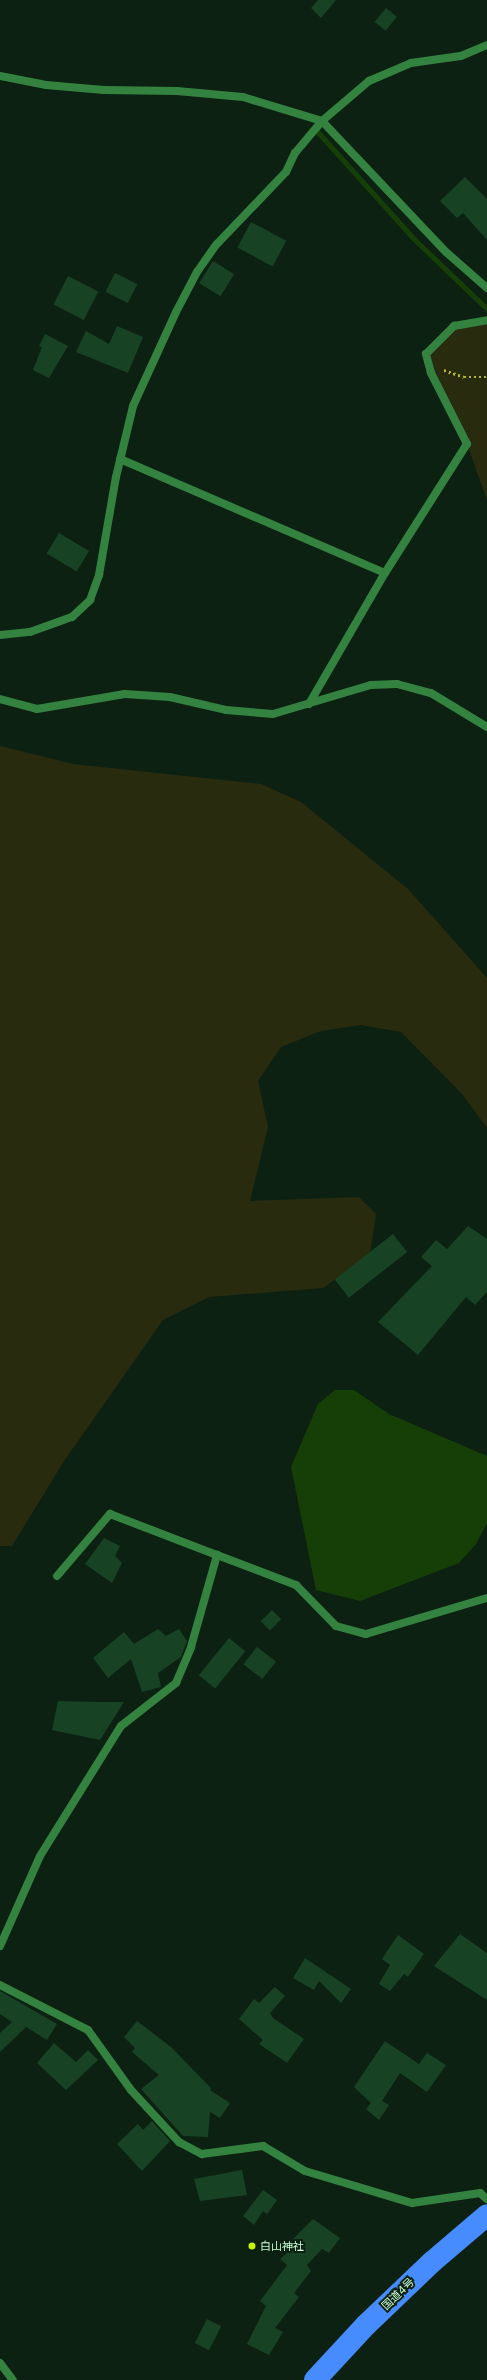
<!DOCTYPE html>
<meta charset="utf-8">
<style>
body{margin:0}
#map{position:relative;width:487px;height:2380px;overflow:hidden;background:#0c2112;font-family:Inter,"Noto Sans JP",sans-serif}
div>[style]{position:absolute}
.green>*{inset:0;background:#292b0f}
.water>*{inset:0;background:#163f07}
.stream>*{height:5px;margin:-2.5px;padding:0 2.5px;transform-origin:2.5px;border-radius:2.5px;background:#163f07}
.building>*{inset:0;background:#174324;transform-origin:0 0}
.path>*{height:2.5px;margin-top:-1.25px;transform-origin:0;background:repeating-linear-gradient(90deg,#b1b728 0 2px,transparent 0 5px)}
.lane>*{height:8px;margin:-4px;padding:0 4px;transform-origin:4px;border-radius:4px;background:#34823f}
.street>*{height:8px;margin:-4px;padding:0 4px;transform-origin:4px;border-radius:4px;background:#34823f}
.highway>*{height:22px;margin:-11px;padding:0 11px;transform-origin:11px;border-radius:11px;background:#478cff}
.dots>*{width:11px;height:11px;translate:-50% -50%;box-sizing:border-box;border:2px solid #0c2112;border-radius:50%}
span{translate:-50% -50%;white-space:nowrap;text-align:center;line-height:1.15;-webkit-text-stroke:4px #0c2112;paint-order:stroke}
.poi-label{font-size:11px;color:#ccffd7}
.left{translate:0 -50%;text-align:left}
.street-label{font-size:11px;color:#ccffd7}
</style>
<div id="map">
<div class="green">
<div style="clip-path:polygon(487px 320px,487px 500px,467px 444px,431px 373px,428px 356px,454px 326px)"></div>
<div style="clip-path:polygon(0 746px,73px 764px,261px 784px,301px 802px,408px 889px,487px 978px,487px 1128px,463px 1095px,401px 1032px,361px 1025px,321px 1031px,281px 1047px,258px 1081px,268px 1127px,250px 1201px,359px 1197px,376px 1214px,370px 1254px,323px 1288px,209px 1297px,163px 1320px,64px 1461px,12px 1546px,0 1546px)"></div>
</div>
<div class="water">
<div style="clip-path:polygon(335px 1390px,354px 1390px,389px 1414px,487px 1456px,487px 1523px,476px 1544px,459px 1563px,360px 1601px,316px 1590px,291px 1467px,318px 1404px)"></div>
</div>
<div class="stream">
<div style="left:315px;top:129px;width:148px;rotate:48deg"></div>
<div style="left:414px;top:239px;width:101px;rotate:43.8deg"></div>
</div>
<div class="building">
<div style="clip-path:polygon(318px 0,336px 0,321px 18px,311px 8px)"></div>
<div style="left:386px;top:8px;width:14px;height:18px;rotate:39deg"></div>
<div style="clip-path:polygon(465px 177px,487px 199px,487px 240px,463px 213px,457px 218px,440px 201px)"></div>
<div style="left:251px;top:222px;width:40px;height:29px;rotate:28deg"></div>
<div style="left:213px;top:261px;width:25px;height:26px;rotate:32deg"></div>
<div style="left:115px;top:273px;width:25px;height:21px;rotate:27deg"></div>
<div style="left:68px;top:276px;width:34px;height:32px;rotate:27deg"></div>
<div style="clip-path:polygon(117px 326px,143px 337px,128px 373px,76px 352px,86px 331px,109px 344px)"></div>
<div style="clip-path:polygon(45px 334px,68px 346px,49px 378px,33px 370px,42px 347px,39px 346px)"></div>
<div style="left:59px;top:533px;width:35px;height:24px;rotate:31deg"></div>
<div style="clip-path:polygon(468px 1226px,487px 1239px,487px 1292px,475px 1305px,466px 1297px,418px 1355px,378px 1322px,432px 1266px,421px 1257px,436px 1240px,447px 1249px)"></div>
<div style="left:393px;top:1234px;width:23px;height:74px;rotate:52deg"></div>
<div style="clip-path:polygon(104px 1538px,120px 1546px,115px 1556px,122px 1563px,112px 1583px,85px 1564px)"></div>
<div style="left:272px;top:1610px;width:13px;height:16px;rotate:45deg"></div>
<div style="clip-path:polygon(158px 1629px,166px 1636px,179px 1629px,187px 1641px,181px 1657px,158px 1673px,161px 1687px,142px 1692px,131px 1659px,108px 1678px,93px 1658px,124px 1632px,134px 1644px)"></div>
<div style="left:229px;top:1638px;width:21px;height:48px;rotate:39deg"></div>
<div style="left:257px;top:1647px;width:24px;height:22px;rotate:38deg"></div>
<div style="clip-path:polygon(58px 1701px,99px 1702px,124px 1702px,100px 1740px,52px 1730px)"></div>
<div style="clip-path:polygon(460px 1934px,487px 1953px,487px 2000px,434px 1966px)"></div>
<div style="clip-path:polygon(398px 1935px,424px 1954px,408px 1977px,404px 1974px,390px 1991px,379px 1984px,390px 1965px,382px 1959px)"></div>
<div style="clip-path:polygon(305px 1958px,351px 1989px,341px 2003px,319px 1981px,314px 1990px,293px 1978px)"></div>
<div style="clip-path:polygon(275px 1987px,285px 1996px,270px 2013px,273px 2018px,304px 2039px,287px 2063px,259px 2044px,263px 2040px,239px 2019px,254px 1999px,259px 2003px)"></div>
<div style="clip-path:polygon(0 1991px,57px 2024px,47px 2040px,26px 2027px,0 2052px,0 2033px,12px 2022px,0 2014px)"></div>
<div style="clip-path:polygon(137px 2021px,171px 2047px,211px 2088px,210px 2090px,230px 2103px,220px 2118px,210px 2112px,208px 2137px,183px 2136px,141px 2089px,159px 2075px,132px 2052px,135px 2048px,124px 2037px)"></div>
<div style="clip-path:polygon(385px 2041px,419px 2064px,427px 2053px,446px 2065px,427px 2092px,400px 2073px,382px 2101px,389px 2105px,379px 2120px,366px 2109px,371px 2103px,354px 2087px)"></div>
<div style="clip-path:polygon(54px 2043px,76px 2062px,88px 2050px,98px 2060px,66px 2090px,37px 2063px)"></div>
<div style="clip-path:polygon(152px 2121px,170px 2141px,142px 2171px,117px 2144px,138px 2124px,143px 2130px)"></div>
<div style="clip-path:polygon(242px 2170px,247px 2195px,200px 2201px,194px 2179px)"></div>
<div style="clip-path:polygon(263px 2190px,277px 2200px,267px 2214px,263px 2211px,254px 2225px,243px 2216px)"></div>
<div style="clip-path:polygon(313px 2219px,340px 2238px,329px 2253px,322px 2249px,307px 2265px,311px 2271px,294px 2293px,299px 2297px,275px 2328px,283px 2332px,269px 2355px,247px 2344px,266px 2306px,260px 2301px,287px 2265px,280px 2259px,297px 2245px,293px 2239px)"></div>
<div style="left:207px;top:2319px;width:16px;height:27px;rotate:27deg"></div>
</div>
<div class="path">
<div style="left:444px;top:370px;width:21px;rotate:19deg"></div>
<div style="left:464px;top:377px;width:23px"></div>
</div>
<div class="lane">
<div style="left:57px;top:1576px;width:82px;rotate:-49.5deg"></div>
<div style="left:110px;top:1514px;width:115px;rotate:21deg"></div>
</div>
<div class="street">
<div style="left:0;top:76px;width:47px;rotate:11.1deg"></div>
<div style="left:46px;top:85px;width:58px;rotate:4.9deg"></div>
<div style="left:104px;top:90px;width:73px;rotate:0.8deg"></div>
<div style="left:177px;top:91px;width:66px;rotate:5.2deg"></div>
<div style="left:243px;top:97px;width:83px;rotate:16.9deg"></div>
<div style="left:322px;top:121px;width:180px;rotate:46.6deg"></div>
<div style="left:446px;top:252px;width:55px;rotate:41.3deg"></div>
<div style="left:120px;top:459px;width:288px;rotate:23.3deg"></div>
<div style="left:0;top:635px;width:30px;rotate:-6deg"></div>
<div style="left:30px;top:632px;width:45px;rotate:-19.7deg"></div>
<div style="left:72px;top:617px;width:25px;rotate:-43deg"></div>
<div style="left:90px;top:600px;width:27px;rotate:-70deg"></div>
<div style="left:99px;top:575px;width:99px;rotate:-80.2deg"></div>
<div style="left:116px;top:477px;width:73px;rotate:-76.5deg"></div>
<div style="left:133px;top:406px;width:103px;rotate:-65.4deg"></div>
<div style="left:176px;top:312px;width:45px;rotate:-62.3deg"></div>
<div style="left:197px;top:272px;width:33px;rotate:-55deg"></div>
<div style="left:216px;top:245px;width:101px;rotate:-46.2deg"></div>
<div style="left:286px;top:172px;width:21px;rotate:-65deg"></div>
<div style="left:295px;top:153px;width:42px;rotate:-49.8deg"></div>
<div style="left:322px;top:121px;width:62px;rotate:-40.4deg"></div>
<div style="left:369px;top:81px;width:46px;rotate:-23.2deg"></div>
<div style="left:411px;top:63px;width:50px;rotate:-8deg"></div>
<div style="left:461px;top:56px;width:28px;rotate:-23deg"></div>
<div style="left:0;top:699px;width:38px;rotate:15deg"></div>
<div style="left:37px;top:709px;width:89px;rotate:-9.7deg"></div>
<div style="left:125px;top:694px;width:45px;rotate:3.8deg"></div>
<div style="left:170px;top:697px;width:57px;rotate:13.1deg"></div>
<div style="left:226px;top:710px;width:47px;rotate:4.9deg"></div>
<div style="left:273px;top:714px;width:102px;rotate:-16.5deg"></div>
<div style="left:371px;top:685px;width:26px;rotate:-2deg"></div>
<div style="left:397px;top:684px;width:35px;rotate:15deg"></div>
<div style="left:431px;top:693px;width:66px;rotate:31.3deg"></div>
<div style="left:309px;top:704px;width:151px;rotate:-59.9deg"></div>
<div style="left:385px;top:573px;width:153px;rotate:-57.6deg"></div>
<div style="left:467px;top:444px;width:80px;rotate:-116.9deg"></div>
<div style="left:431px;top:373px;width:20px;rotate:-105deg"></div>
<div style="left:426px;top:354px;width:40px;rotate:-45deg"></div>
<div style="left:454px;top:326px;width:34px;rotate:-10deg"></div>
<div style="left:0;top:1946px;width:98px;rotate:-66deg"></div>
<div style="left:40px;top:1856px;width:153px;rotate:-58.1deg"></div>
<div style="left:121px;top:1726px;width:70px;rotate:-38deg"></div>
<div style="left:176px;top:1683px;width:39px;rotate:-67deg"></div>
<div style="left:191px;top:1647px;width:96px;rotate:-74.2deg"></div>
<div style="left:217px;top:1555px;width:85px;rotate:20.8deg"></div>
<div style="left:296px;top:1585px;width:57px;rotate:45.7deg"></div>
<div style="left:336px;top:1626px;width:31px;rotate:15deg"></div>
<div style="left:366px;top:1634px;width:126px;rotate:-16.6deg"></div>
<div style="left:0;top:1985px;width:99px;rotate:27.1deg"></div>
<div style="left:88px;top:2030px;width:74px;rotate:54.4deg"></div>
<div style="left:131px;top:2090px;width:71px;rotate:47.3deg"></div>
<div style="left:179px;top:2142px;width:26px;rotate:28deg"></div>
<div style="left:202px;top:2154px;width:62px;rotate:-7.5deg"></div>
<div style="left:263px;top:2146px;width:49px;rotate:30.8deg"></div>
<div style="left:305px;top:2171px;width:112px;rotate:16.7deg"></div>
<div style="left:412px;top:2203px;width:69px;rotate:-8.4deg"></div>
<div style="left:480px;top:2193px;width:9px;rotate:41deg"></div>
<div style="left:0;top:2363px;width:21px;rotate:53deg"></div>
</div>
<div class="highway">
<div style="left:315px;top:2380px;width:75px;rotate:-47.2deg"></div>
<div style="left:366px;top:2325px;width:91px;rotate:-43.7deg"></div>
<div style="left:432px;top:2262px;width:72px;rotate:-40.5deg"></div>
</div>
<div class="dots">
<div style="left:252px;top:2246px;background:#c5f700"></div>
</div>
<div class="poi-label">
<span class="left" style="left:260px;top:2246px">白山神社</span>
</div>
<div class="street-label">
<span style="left:398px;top:2294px;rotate:-44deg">国道4号</span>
</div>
</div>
